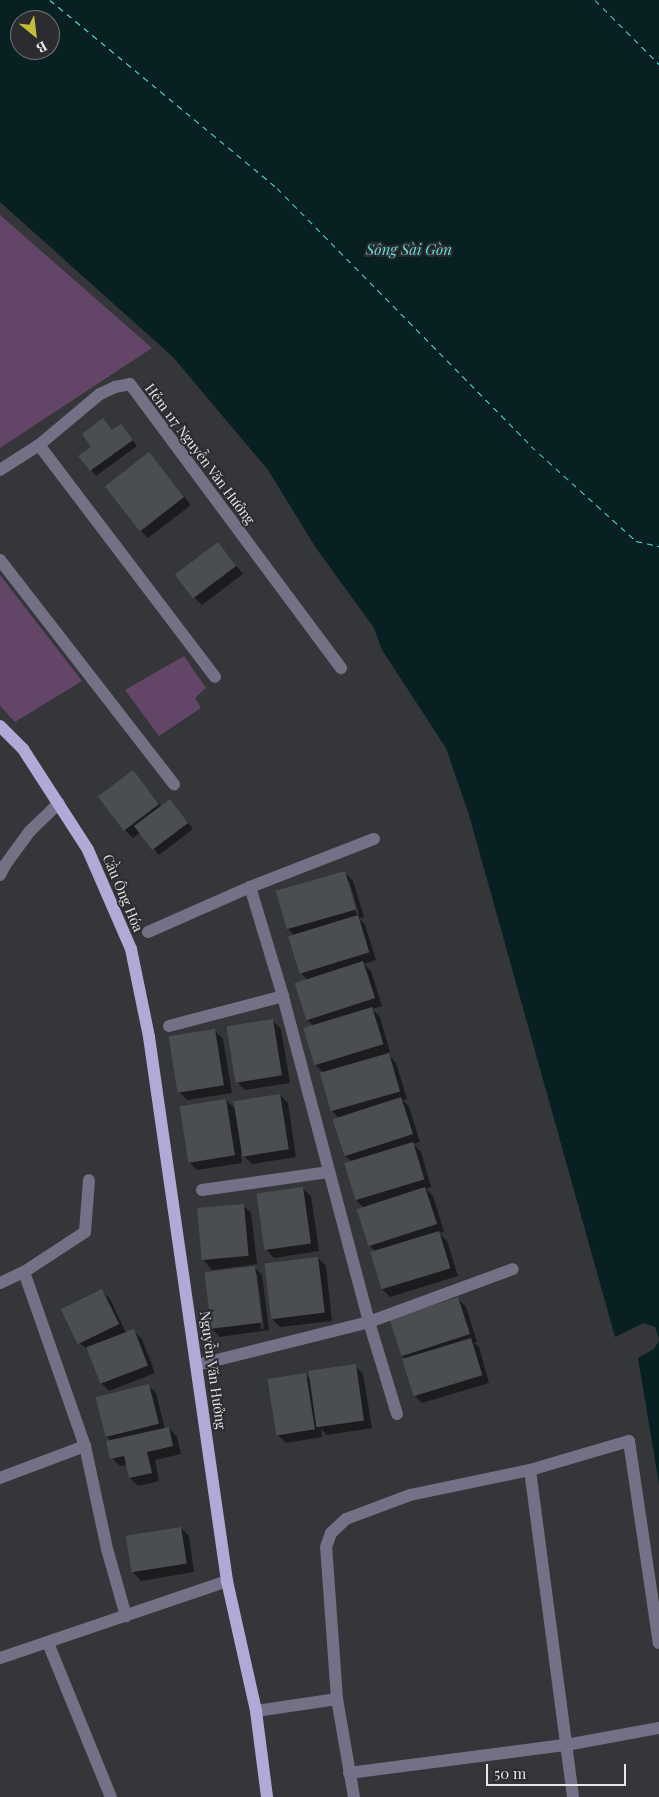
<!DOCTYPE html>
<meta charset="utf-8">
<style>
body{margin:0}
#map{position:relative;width:659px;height:1797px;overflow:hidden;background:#353639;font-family:"Playfair Display",serif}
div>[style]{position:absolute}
.green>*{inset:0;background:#634567}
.water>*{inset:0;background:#082021}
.shadow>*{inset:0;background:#0007}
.ferry>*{height:1px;margin-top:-0.5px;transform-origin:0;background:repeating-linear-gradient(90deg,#65d9dc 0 6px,transparent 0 11px)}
.building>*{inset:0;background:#4b4e50;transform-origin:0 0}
.minor>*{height:12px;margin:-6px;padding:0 6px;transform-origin:6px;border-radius:6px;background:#747187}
.major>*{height:12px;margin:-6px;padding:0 6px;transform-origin:6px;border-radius:6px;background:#b1aad7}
span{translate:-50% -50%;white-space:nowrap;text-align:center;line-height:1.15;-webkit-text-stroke:4px #2b2c2f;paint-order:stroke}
.street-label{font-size:14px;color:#e5e6e7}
.water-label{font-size:15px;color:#65d9dc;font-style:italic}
.north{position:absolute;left:10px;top:10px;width:50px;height:50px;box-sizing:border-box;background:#2b2c2f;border:1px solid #757679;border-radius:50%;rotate:151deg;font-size:14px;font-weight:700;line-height:20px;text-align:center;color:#e5e6e7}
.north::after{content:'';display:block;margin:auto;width:18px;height:22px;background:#c6bc3c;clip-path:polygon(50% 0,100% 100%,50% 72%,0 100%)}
.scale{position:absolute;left:486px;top:1764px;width:140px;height:22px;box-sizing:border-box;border:2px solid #e5e6e7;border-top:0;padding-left:6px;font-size:15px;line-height:18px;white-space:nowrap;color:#e5e6e7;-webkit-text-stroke:4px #2b2c2f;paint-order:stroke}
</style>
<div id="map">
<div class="green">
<div style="clip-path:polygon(0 215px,152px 348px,0 448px)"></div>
<div style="clip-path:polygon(0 575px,82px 681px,15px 722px,0 706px)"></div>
<div style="clip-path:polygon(184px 656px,206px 688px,195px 698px,201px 708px,159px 736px,125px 690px)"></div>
</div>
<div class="water">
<div style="clip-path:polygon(evenodd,0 0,659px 0,659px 1338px,655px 1327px,644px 1323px,615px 1337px,469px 815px,446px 748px,382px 650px,374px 628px,316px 548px,268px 470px,173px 357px,0 202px,0 0,20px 20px,50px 20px,50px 50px,20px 50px,20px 20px)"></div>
<div style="clip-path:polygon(659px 1341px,659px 1484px,638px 1358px,654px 1349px)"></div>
</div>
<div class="shadow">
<div style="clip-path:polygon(103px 420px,113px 431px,121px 426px,137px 446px,96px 476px,91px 470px,93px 447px)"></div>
<div style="clip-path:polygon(149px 453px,191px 505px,148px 538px,140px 530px)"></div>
<div style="clip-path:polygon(218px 544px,243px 574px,202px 605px,194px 597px)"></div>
<div style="clip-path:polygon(133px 772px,162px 807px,175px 806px,193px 829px,159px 855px,141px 832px,133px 838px,125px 830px)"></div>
<div style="clip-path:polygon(evenodd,345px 873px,353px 881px,364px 917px,359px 918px,365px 925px,376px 960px,364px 964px,371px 971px,382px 1006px,372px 1009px,380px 1017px,390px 1052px,387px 1053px,396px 1063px,407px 1099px,403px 1100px,409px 1107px,420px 1142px,413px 1144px,421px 1152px,431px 1187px,426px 1189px,433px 1196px,444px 1232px,439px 1233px,447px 1241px,458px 1276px,390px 1297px,382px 1289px,371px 1253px,376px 1252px,368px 1244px,363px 1207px,356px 1200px,352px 1162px,344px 1155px,339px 1118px,332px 1111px,325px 1074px,315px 1065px,314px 1026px,306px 1019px,307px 979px,301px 973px,295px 936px,288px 929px,345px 873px,347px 881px,349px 881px,359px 914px,357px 915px,347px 881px)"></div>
<div style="clip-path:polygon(273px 1021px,281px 1029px,290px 1083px,245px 1090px,237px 1082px)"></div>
<div style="clip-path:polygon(215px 1031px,223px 1039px,232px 1093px,187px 1100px,179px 1092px)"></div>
<div style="clip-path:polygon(280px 1095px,288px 1103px,296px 1157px,252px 1164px,241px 1153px,242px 1163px,197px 1170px,189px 1162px,226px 1100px,237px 1111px)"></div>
<div style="clip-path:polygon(302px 1188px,311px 1196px,319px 1251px,274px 1258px,266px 1249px)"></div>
<div style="clip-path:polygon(243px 1205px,251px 1213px,257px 1264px,212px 1270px,204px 1261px)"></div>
<div style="clip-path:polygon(318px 1258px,326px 1266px,332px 1321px,280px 1327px,272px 1319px)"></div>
<div style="clip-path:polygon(evenodd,254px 1267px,262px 1275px,269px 1330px,220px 1337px,212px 1329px,254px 1267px,255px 1274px,257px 1274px,264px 1329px,261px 1329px,255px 1274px)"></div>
<div style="clip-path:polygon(102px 1291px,110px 1299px,126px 1333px,134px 1331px,142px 1339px,155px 1373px,109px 1391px,101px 1383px,89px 1350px,79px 1343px)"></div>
<div style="clip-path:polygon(458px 1299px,466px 1307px,477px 1342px,474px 1343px,479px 1347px,489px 1383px,422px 1403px,414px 1395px,406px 1359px,401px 1355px)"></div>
<div style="clip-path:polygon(355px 1366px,363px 1374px,372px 1428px,327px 1435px,321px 1429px,322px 1437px,286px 1443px,278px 1435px,305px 1374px,312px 1381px)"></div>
<div style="clip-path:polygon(148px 1385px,156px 1393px,165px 1429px,169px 1428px,177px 1437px,181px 1454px,155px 1460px,159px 1481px,138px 1486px,130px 1478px,127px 1465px,120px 1466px,112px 1458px,111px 1441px,107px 1437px)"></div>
<div style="clip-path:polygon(181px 1528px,189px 1536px,194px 1572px,141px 1581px,133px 1572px)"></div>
</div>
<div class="ferry">
<div style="left:50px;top:0;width:295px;rotate:39.6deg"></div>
<div style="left:277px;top:188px;width:362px;rotate:45.4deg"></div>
<div style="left:531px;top:446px;width:142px;rotate:42.1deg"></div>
<div style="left:636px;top:541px;width:24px;rotate:12deg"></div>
<div style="left:595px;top:0;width:91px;rotate:45deg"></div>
</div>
<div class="building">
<div style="clip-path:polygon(103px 418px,112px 430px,121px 424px,133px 440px,90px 471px,78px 456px,91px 447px,82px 434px)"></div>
<div style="left:149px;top:452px;width:57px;height:56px;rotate:52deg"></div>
<div style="left:218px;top:542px;width:30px;height:54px;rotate:53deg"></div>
<div style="left:133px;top:770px;width:43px;height:44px;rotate:53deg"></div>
<div style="left:170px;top:799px;width:30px;height:45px;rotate:53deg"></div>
<div style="left:345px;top:871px;width:40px;height:72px;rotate:74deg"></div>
<div style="left:358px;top:915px;width:39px;height:73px;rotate:73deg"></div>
<div style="left:363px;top:961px;width:39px;height:72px;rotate:72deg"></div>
<div style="left:372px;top:1007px;width:39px;height:72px;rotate:73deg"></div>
<div style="left:273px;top:1019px;width:57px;height:47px;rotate:81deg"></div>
<div style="left:215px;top:1029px;width:57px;height:47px;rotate:81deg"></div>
<div style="left:389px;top:1053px;width:40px;height:72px;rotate:74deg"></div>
<div style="left:280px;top:1094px;width:56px;height:47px;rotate:81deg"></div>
<div style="left:401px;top:1097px;width:39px;height:72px;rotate:72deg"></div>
<div style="left:226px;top:1099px;width:57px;height:47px;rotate:81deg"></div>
<div style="left:413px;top:1142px;width:39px;height:72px;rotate:73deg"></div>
<div style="left:303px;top:1187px;width:57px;height:47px;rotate:82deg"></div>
<div style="left:425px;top:1187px;width:39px;height:72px;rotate:72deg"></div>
<div style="left:244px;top:1204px;width:52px;height:47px;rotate:85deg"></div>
<div style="left:439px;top:1231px;width:39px;height:72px;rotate:73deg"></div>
<div style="left:318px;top:1257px;width:56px;height:54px;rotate:83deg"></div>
<div style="left:255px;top:1266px;width:57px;height:51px;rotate:83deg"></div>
<div style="left:102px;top:1289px;width:39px;height:46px;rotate:64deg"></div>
<div style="left:458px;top:1297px;width:39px;height:72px;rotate:72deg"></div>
<div style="left:134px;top:1329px;width:39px;height:51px;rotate:69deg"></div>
<div style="left:471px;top:1338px;width:39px;height:72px;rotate:73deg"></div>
<div style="left:356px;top:1364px;width:57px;height:48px;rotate:82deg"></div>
<div style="left:306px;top:1373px;width:57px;height:39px;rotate:81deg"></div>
<div style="left:149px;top:1384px;width:41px;height:55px;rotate:76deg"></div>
<div style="clip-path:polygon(169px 1427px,173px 1446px,147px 1452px,152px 1473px,129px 1478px,124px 1456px,110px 1459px,106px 1441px)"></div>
<div style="left:181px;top:1527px;width:37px;height:56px;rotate:81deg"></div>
</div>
<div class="minor">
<div style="left:39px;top:445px;width:291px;rotate:52.8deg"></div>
<div style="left:0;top:470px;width:46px;rotate:-32.7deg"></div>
<div style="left:39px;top:445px;width:80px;rotate:-39.9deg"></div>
<div style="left:100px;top:394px;width:17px;rotate:-25deg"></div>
<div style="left:115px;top:387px;width:15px;rotate:-11deg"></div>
<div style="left:130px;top:384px;width:354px;rotate:53.4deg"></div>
<div style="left:0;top:560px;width:284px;rotate:52.2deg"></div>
<div style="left:0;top:875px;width:11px;rotate:-63deg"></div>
<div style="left:5px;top:865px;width:42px;rotate:-53.7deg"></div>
<div style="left:30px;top:831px;width:40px;rotate:-44deg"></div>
<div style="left:148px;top:932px;width:111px;rotate:-23.8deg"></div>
<div style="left:250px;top:887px;width:133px;rotate:-21.2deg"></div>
<div style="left:169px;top:1026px;width:118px;rotate:-14.7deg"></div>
<div style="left:202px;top:1190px;width:127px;rotate:-8.1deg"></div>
<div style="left:24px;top:1272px;width:184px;rotate:70.7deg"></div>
<div style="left:85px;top:1446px;width:105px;rotate:77.9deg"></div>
<div style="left:107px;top:1549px;width:70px;rotate:74.2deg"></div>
<div style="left:0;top:1283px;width:26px;rotate:-25deg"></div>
<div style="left:24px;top:1272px;width:73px;rotate:-33.3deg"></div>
<div style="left:85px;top:1232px;width:52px;rotate:-85.6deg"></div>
<div style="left:197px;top:1365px;width:177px;rotate:-14deg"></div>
<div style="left:369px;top:1322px;width:337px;rotate:-104.8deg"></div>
<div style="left:283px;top:996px;width:114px;rotate:-106.8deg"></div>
<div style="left:397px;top:1414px;width:96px;rotate:-106.9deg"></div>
<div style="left:369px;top:1322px;width:153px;rotate:-20.2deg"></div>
<div style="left:530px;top:1470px;width:330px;rotate:82.5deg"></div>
<div style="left:0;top:1478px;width:91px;rotate:-20.6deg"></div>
<div style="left:48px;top:1643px;width:166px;rotate:67.8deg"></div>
<div style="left:0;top:1658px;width:240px;rotate:-18.7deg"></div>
<div style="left:256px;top:1711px;width:82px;rotate:-8.4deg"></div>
<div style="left:349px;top:1773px;width:219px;rotate:-7.4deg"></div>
<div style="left:566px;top:1745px;width:95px;rotate:-10.4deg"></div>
<div style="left:354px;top:1797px;width:99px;rotate:-99.8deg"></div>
<div style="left:337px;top:1699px;width:152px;rotate:-94.1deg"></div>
<div style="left:326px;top:1547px;width:15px;rotate:-70deg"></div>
<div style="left:331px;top:1533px;width:21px;rotate:-43deg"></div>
<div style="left:346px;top:1519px;width:68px;rotate:-20.6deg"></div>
<div style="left:410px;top:1495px;width:123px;rotate:-11.8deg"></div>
<div style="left:530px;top:1470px;width:103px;rotate:-16.3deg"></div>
<div style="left:629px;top:1441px;width:204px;rotate:81.6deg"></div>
</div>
<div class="major">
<div style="left:0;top:726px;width:33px;rotate:45deg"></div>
<div style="left:23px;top:749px;width:120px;rotate:57.2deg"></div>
<div style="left:88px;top:850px;width:108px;rotate:66.5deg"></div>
<div style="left:131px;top:949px;width:90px;rotate:78.4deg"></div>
<div style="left:149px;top:1037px;width:550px;rotate:81.84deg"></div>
<div style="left:227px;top:1581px;width:133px;rotate:77.4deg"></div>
<div style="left:256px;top:1711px;width:87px;rotate:82.7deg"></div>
</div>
<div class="street-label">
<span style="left:200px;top:454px;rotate:53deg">Hẻm 117 Nguyễn Văn Hưởng</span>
<span style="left:123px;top:893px;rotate:67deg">Cầu Ông Hóa</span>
<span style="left:213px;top:1370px;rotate:82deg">Nguyễn Văn Hưởng</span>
</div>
<div class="water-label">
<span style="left:409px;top:250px">Sông Sài Gòn</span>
</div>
<div class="north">B</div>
<div class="scale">50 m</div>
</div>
